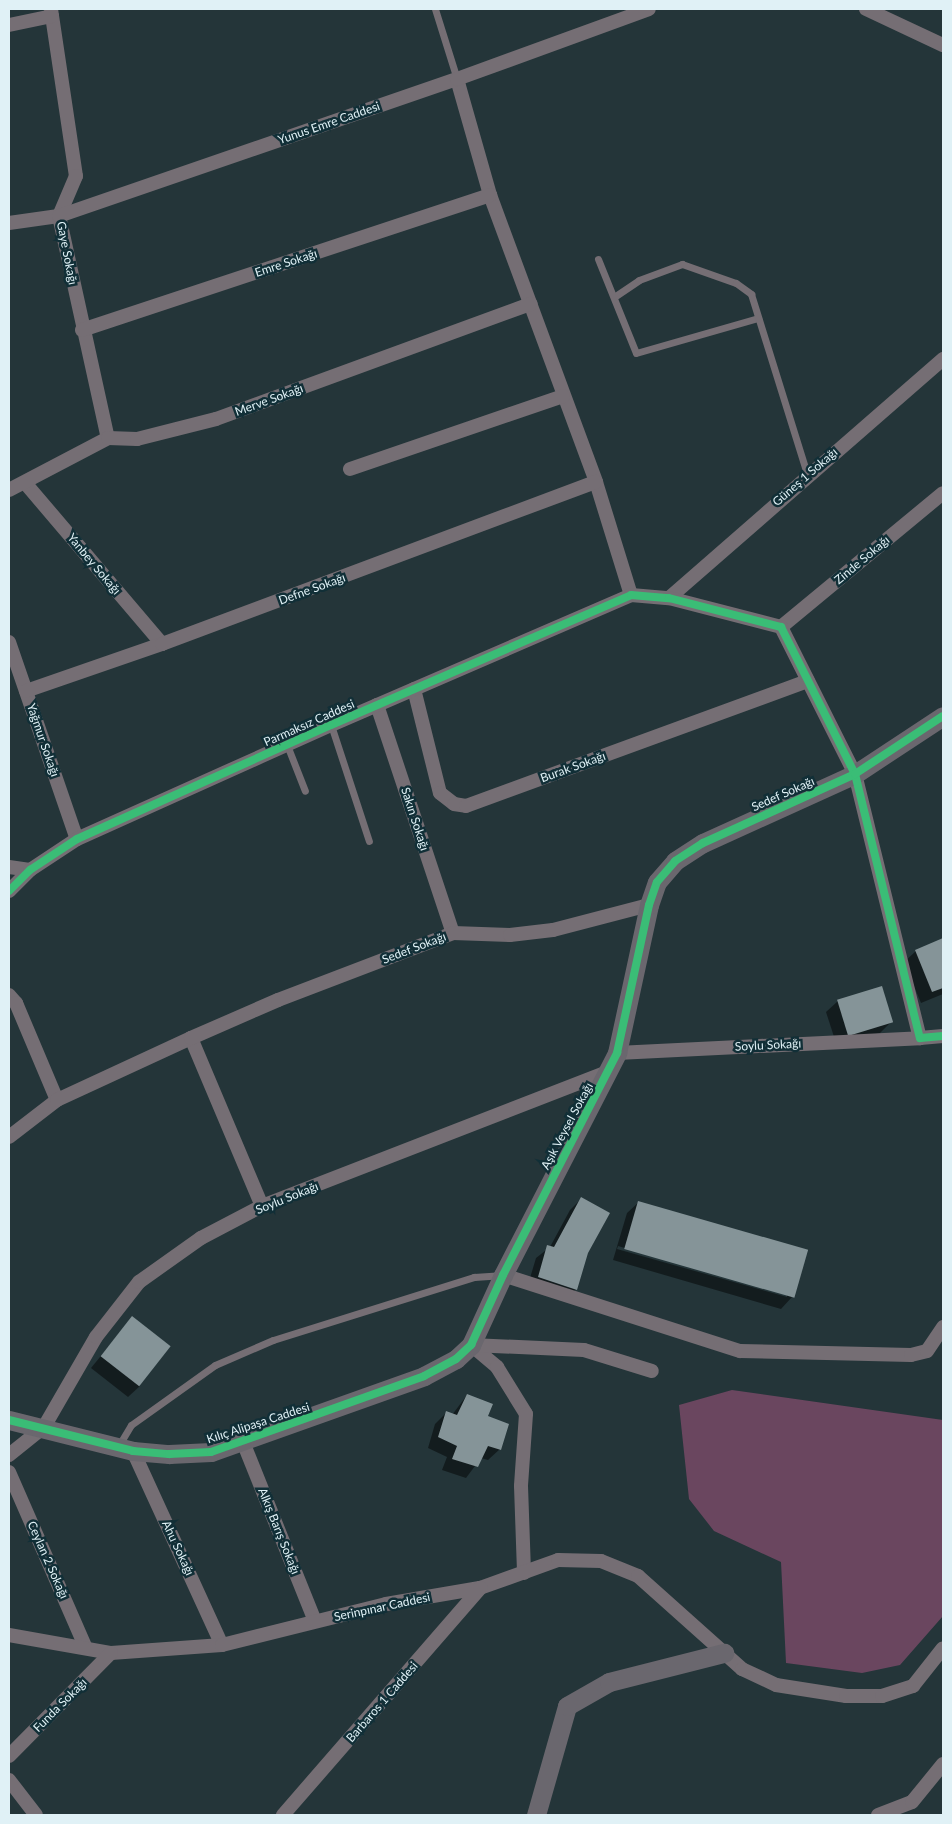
<!DOCTYPE html>
<meta charset="utf-8">
<style>
body{margin:0}
#map{position:relative;width:952px;height:1824px;overflow:hidden;background:#243539;font-family:Lato,sans-serif}
div>[style]{position:absolute}
.green>*{inset:0;background:#6a465f}
.shadow>*{inset:0;background:#0007}
.building>*{inset:0;background:#859498;transform-origin:0 0}
.lane>*{height:7px;margin:-3.5px;padding:0 3.5px;transform-origin:3.5px;border-radius:3.5px;background:#756e74}
.street>*{height:14px;margin:-7px;padding:0 7px;transform-origin:7px;border-radius:7px;background:#756e74}
.secondary>*{height:19px;margin:-9.5px;padding:0 9.5px;transform-origin:9.5px;border-radius:9.5px;background:#6a676e}
.cycleway>*{height:8px;margin:-4px;padding:0 4px;transform-origin:4px;border-radius:4px;background:#3abd76}
span{translate:-50% -50%;white-space:nowrap;text-align:center;line-height:1.15;-webkit-text-stroke:5px #112f37;paint-order:stroke}
.street-label{font-size:12px;color:#e0f1f6}
.frame{position:absolute;inset:0;border:10px solid #e0f1f6;pointer-events:none}
</style>
<div id="map">
<div class="green">
<div style="clip-path:polygon(732px 1390px,943px 1420px,943px 1616px,900px 1665px,862px 1673px,786px 1663px,781px 1562px,714px 1531px,689px 1499px,679px 1405px)"></div>
</div>
<div class="shadow">
<div style="clip-path:polygon(943px 940px,943px 994px,921px 1003px,904px 962px,916px 951px)"></div>
<div style="clip-path:polygon(838px 1001px,891px 1022px,880px 1033px,836px 1043px,826px 1012px)"></div>
<div style="clip-path:polygon(581px 1199px,576px 1289px,565px 1300px,527px 1288px,536px 1258px,550px 1247px,570px 1210px)"></div>
<div style="clip-path:polygon(evenodd,639px 1202px,792px 1297px,781px 1309px,613px 1260px,627px 1213px,639px 1202px,618px 1246px,787px 1295px,787px 1297px,617px 1249px,618px 1246px)"></div>
<div style="clip-path:polygon(132px 1318px,140px 1386px,128px 1397px,91px 1368px)"></div>
<div style="clip-path:polygon(467px 1395px,486px 1417px,500px 1449px,488px 1460px,481px 1458px,466px 1478px,442px 1470px,447px 1457px,428px 1448px,435px 1424px,446px 1413px,452px 1415px)"></div>
</div>
<div class="building">
<div style="clip-path:polygon(943px 938px,943px 988px,932px 992px,915px 950px)"></div>
<div style="left:882px;top:986px;width:38px;height:47px;rotate:73deg"></div>
<div style="clip-path:polygon(581px 1197px,610px 1213px,588px 1253px,577px 1290px,538px 1277px,547px 1245px,554px 1247px)"></div>
<div style="left:638px;top:1201px;width:177px;height:50px;rotate:16deg"></div>
<div style="left:132px;top:1316px;width:49px;height:51px;rotate:38deg"></div>
<div style="clip-path:polygon(467px 1394px,493px 1404px,488px 1416px,509px 1424px,501px 1450px,488px 1446px,478px 1467px,452px 1459px,457px 1446px,438px 1437px,446px 1411px,457px 1415px)"></div>
</div>
<div class="lane">
<div style="left:435px;top:9px;width:73px;rotate:72.6deg"></div>
<div style="left:598px;top:259px;width:101px;rotate:68deg"></div>
<div style="left:636px;top:353px;width:127px;rotate:-16deg"></div>
<div style="left:614px;top:297px;width:30px;rotate:-34deg"></div>
<div style="left:639px;top:280px;width:46px;rotate:-20.4deg"></div>
<div style="left:682px;top:264px;width:57px;rotate:19.4deg"></div>
<div style="left:736px;top:283px;width:19px;rotate:36deg"></div>
<div style="left:751px;top:294px;width:189px;rotate:72.7deg"></div>
<div style="left:331px;top:725px;width:122px;rotate:71.9deg"></div>
<div style="left:287px;top:745px;width:49px;rotate:68.6deg"></div>
<div style="left:119px;top:1445px;width:23px;rotate:-59deg"></div>
<div style="left:131px;top:1425px;width:103px;rotate:-35.5deg"></div>
<div style="left:215px;top:1365px;width:63px;rotate:-23.3deg"></div>
<div style="left:273px;top:1340px;width:211px;rotate:-17.4deg"></div>
<div style="left:474px;top:1277px;width:26px;rotate:-4deg"></div>
</div>
<div class="street">
<div style="left:51px;top:9px;width:169px;rotate:81.5deg"></div>
<div style="left:76px;top:176px;width:43px;rotate:113deg"></div>
<div style="left:59px;top:216px;width:227px;rotate:77.6deg"></div>
<div style="left:866px;top:9px;width:85px;rotate:25.1deg"></div>
<div style="left:9px;top:25px;width:44px;rotate:-11.8deg"></div>
<div style="left:457px;top:79px;width:121px;rotate:74.1deg"></div>
<div style="left:490px;top:195px;width:306px;rotate:69.7deg"></div>
<div style="left:596px;top:482px;width:118px;rotate:72.8deg"></div>
<div style="left:9px;top:223px;width:50px;rotate:-8deg"></div>
<div style="left:59px;top:216px;width:421px;rotate:-19deg"></div>
<div style="left:457px;top:79px;width:204px;rotate:-20deg"></div>
<div style="left:82px;top:330px;width:430px;rotate:-18.3deg"></div>
<div style="left:350px;top:469px;width:225px;rotate:-18.9deg"></div>
<div style="left:26px;top:484px;width:210px;rotate:49.6deg"></div>
<div style="left:9px;top:490px;width:112px;rotate:-27.7deg"></div>
<div style="left:108px;top:438px;width:29px;rotate:2deg"></div>
<div style="left:137px;top:439px;width:81px;rotate:-14.2deg"></div>
<div style="left:216px;top:419px;width:335px;rotate:-20.1deg"></div>
<div style="left:669px;top:598px;width:364px;rotate:-41.1deg"></div>
<div style="left:781px;top:627px;width:210px;rotate:-39.6deg"></div>
<div style="left:9px;top:642px;width:208px;rotate:71deg"></div>
<div style="left:414px;top:689px;width:107px;rotate:76deg"></div>
<div style="left:440px;top:793px;width:18px;rotate:38deg"></div>
<div style="left:454px;top:804px;width:12px;rotate:9deg"></div>
<div style="left:466px;top:806px;width:364px;rotate:-20.1deg"></div>
<div style="left:26px;top:691px;width:144px;rotate:-19.1deg"></div>
<div style="left:162px;top:644px;width:463px;rotate:-20.5deg"></div>
<div style="left:377px;top:705px;width:240px;rotate:71.6deg"></div>
<div style="left:9px;top:867px;width:21px;rotate:8deg"></div>
<div style="left:9px;top:891px;width:30px;rotate:-45deg"></div>
<div style="left:30px;top:870px;width:56px;rotate:-33.4deg"></div>
<div style="left:77px;top:839px;width:278px;rotate:-24.2deg"></div>
<div style="left:331px;top:725px;width:327px;rotate:-23.4deg"></div>
<div style="left:631px;top:595px;width:38px;rotate:5deg"></div>
<div style="left:669px;top:598px;width:116px;rotate:14.5deg"></div>
<div style="left:781px;top:627px;width:165px;rotate:63.3deg"></div>
<div style="left:855px;top:774px;width:272px;rotate:76.2deg"></div>
<div style="left:920px;top:1038px;width:23px;rotate:-5deg"></div>
<div style="left:9px;top:995px;width:11px;rotate:49deg"></div>
<div style="left:16px;top:1003px;width:105px;rotate:67.1deg"></div>
<div style="left:191px;top:1038px;width:182px;rotate:67.1deg"></div>
<div style="left:617px;top:1053px;width:303px;rotate:-2.8deg"></div>
<div style="left:9px;top:1137px;width:61px;rotate:-37.6deg"></div>
<div style="left:57px;top:1100px;width:148px;rotate:-24.8deg"></div>
<div style="left:191px;top:1038px;width:95px;rotate:-23.6deg"></div>
<div style="left:278px;top:1000px;width:187px;rotate:-20.9deg"></div>
<div style="left:453px;top:933px;width:57px;rotate:2deg"></div>
<div style="left:510px;top:935px;width:43px;rotate:-6.6deg"></div>
<div style="left:553px;top:930px;width:99px;rotate:-14.6deg"></div>
<div style="left:503px;top:1275px;width:249px;rotate:17.8deg"></div>
<div style="left:740px;top:1351px;width:171px;rotate:1.3deg"></div>
<div style="left:911px;top:1355px;width:16px;rotate:-14deg"></div>
<div style="left:927px;top:1351px;width:29px;rotate:-56deg"></div>
<div style="left:471px;top:1345px;width:34px;rotate:40deg"></div>
<div style="left:497px;top:1367px;width:55px;rotate:58.3deg"></div>
<div style="left:526px;top:1414px;width:72px;rotate:94deg"></div>
<div style="left:521px;top:1486px;width:87px;rotate:88deg"></div>
<div style="left:471px;top:1345px;width:113px;rotate:2.5deg"></div>
<div style="left:584px;top:1350px;width:71px;rotate:17.2deg"></div>
<div style="left:243px;top:1442px;width:193px;rotate:68.1deg"></div>
<div style="left:133px;top:1451px;width:213px;rotate:65.4deg"></div>
<div style="left:9px;top:1455px;width:45px;rotate:-38.7deg"></div>
<div style="left:44px;top:1427px;width:104px;rotate:-60deg"></div>
<div style="left:96px;top:1337px;width:70px;rotate:-52deg"></div>
<div style="left:139px;top:1282px;width:76px;rotate:-35.4deg"></div>
<div style="left:201px;top:1238px;width:69px;rotate:-27.7deg"></div>
<div style="left:262px;top:1206px;width:371px;rotate:-21.2deg"></div>
<div style="left:9px;top:1472px;width:192px;rotate:66.4deg"></div>
<div style="left:9px;top:1635px;width:104px;rotate:10deg"></div>
<div style="left:111px;top:1653px;width:111px;rotate:-4.1deg"></div>
<div style="left:222px;top:1645px;width:169px;rotate:-14deg"></div>
<div style="left:386px;top:1604px;width:95px;rotate:-9.7deg"></div>
<div style="left:480px;top:1588px;width:83px;rotate:-19.7deg"></div>
<div style="left:558px;top:1560px;width:43px;rotate:1.3deg"></div>
<div style="left:601px;top:1561px;width:40px;rotate:22deg"></div>
<div style="left:638px;top:1576px;width:140px;rotate:41.8deg"></div>
<div style="left:742px;top:1669px;width:38px;rotate:25deg"></div>
<div style="left:776px;top:1685px;width:71px;rotate:8.9deg"></div>
<div style="left:846px;top:1696px;width:36px"></div>
<div style="left:882px;top:1696px;width:33px;rotate:-18deg"></div>
<div style="left:913px;top:1686px;width:48px;rotate:-51.7deg"></div>
<div style="left:9px;top:1756px;width:145px;rotate:-45.3deg"></div>
<div style="left:9px;top:1780px;width:44px;rotate:52.4deg"></div>
<div style="left:283px;top:1815px;width:301px;rotate:-49deg"></div>
<div style="left:878px;top:1815px;width:36px;rotate:-21deg"></div>
<div style="left:912px;top:1802px;width:49px;rotate:-50.8deg"></div>
</div>
<div class="secondary">
<div style="left:9px;top:1420px;width:128px;rotate:14deg"></div>
<div style="left:133px;top:1451px;width:36px;rotate:5deg"></div>
<div style="left:169px;top:1454px;width:42px;rotate:-2.7deg"></div>
<div style="left:211px;top:1452px;width:226px;rotate:-19.6deg"></div>
<div style="left:424px;top:1376px;width:36px;rotate:-28deg"></div>
<div style="left:456px;top:1359px;width:21px;rotate:-43deg"></div>
<div style="left:471px;top:1345px;width:77px;rotate:-65.4deg"></div>
<div style="left:503px;top:1275px;width:250px;rotate:-62.8deg"></div>
<div style="left:617px;top:1053px;width:151px;rotate:-77.8deg"></div>
<div style="left:649px;top:905px;width:24px;rotate:-71deg"></div>
<div style="left:657px;top:882px;width:28px;rotate:-49deg"></div>
<div style="left:675px;top:861px;width:33px;rotate:-33deg"></div>
<div style="left:703px;top:843px;width:167px;rotate:-24.4deg"></div>
<div style="left:855px;top:774px;width:105px;rotate:-33.4deg"></div>
<div style="left:536px;top:1815px;width:113px;rotate:-74.1deg"></div>
<div style="left:567px;top:1706px;width:48px;rotate:-29.7deg"></div>
<div style="left:609px;top:1682px;width:119px;rotate:-14.2deg"></div>
</div>
<div class="cycleway">
<div style="left:9px;top:891px;width:30px;rotate:-45deg"></div>
<div style="left:30px;top:870px;width:56px;rotate:-33.4deg"></div>
<div style="left:77px;top:839px;width:278px;rotate:-24.2deg"></div>
<div style="left:331px;top:725px;width:327px;rotate:-23.4deg"></div>
<div style="left:631px;top:595px;width:38px;rotate:5deg"></div>
<div style="left:669px;top:598px;width:116px;rotate:14.5deg"></div>
<div style="left:781px;top:627px;width:165px;rotate:63.3deg"></div>
<div style="left:855px;top:774px;width:272px;rotate:76.2deg"></div>
<div style="left:920px;top:1038px;width:23px;rotate:-5deg"></div>
<div style="left:9px;top:1420px;width:128px;rotate:14deg"></div>
<div style="left:133px;top:1451px;width:36px;rotate:5deg"></div>
<div style="left:169px;top:1454px;width:42px;rotate:-2.7deg"></div>
<div style="left:211px;top:1452px;width:226px;rotate:-19.6deg"></div>
<div style="left:424px;top:1376px;width:36px;rotate:-28deg"></div>
<div style="left:456px;top:1359px;width:21px;rotate:-43deg"></div>
<div style="left:471px;top:1345px;width:77px;rotate:-65.4deg"></div>
<div style="left:503px;top:1275px;width:250px;rotate:-62.8deg"></div>
<div style="left:617px;top:1053px;width:151px;rotate:-77.8deg"></div>
<div style="left:649px;top:905px;width:24px;rotate:-71deg"></div>
<div style="left:657px;top:882px;width:28px;rotate:-49deg"></div>
<div style="left:675px;top:861px;width:33px;rotate:-33deg"></div>
<div style="left:703px;top:843px;width:167px;rotate:-24.4deg"></div>
<div style="left:855px;top:774px;width:105px;rotate:-33.4deg"></div>
</div>
<div class="street-label">
<span style="left:329px;top:123px;rotate:-19deg">Yunus Emre Caddesi</span>
<span style="left:67px;top:253px;rotate:79deg">Gaye Sokağı</span>
<span style="left:286px;top:263px;rotate:-18deg">Emre Sokağı</span>
<span style="left:269px;top:400px;rotate:-20deg">Merve Sokağı</span>
<span style="left:805px;top:477px;rotate:-41deg">Güneş 1 Sokağı</span>
<span style="left:862px;top:560px;rotate:-40deg">Zinde Sokağı</span>
<span style="left:94px;top:564px;rotate:50deg">Yanbey Sokağı</span>
<span style="left:312px;top:589px;rotate:-20deg">Defne Sokağı</span>
<span style="left:309px;top:723px;rotate:-24deg">Parmaksız Caddesi</span>
<span style="left:43px;top:740px;rotate:71deg">Yağmur Sokağı</span>
<span style="left:573px;top:767px;rotate:-20deg">Burak Sokağı</span>
<span style="left:783px;top:794px;rotate:-24deg">Sedef Sokağı</span>
<span style="left:415px;top:819px;rotate:72deg">Sakın Sokağı</span>
<span style="left:414px;top:948px;rotate:-21deg">Sedef Sokağı</span>
<span style="left:768px;top:1045px;rotate:-3deg">Soylu Sokağı</span>
<span style="left:567px;top:1126px;rotate:-62deg">Aşık Veysel Sokağı</span>
<span style="left:287px;top:1198px;rotate:-22deg">Soylu Sokağı</span>
<span style="left:258px;top:1423px;rotate:-18deg">Kılıç Alipaşa Caddesi</span>
<span style="left:279px;top:1531px;rotate:68deg">Alkış Barış Sokağı</span>
<span style="left:178px;top:1548px;rotate:65deg">Ahu Sokağı</span>
<span style="left:48px;top:1560px;rotate:66deg">Ceylan 2 Sokağı</span>
<span style="left:382px;top:1607px;rotate:-12deg">Serinpınar Caddesi</span>
<span style="left:382px;top:1702px;rotate:-49deg">Barbaros 1 Caddesi</span>
<span style="left:60px;top:1705px;rotate:-45deg">Funda Sokağı</span>
</div>
<div class="frame"></div>
</div>
